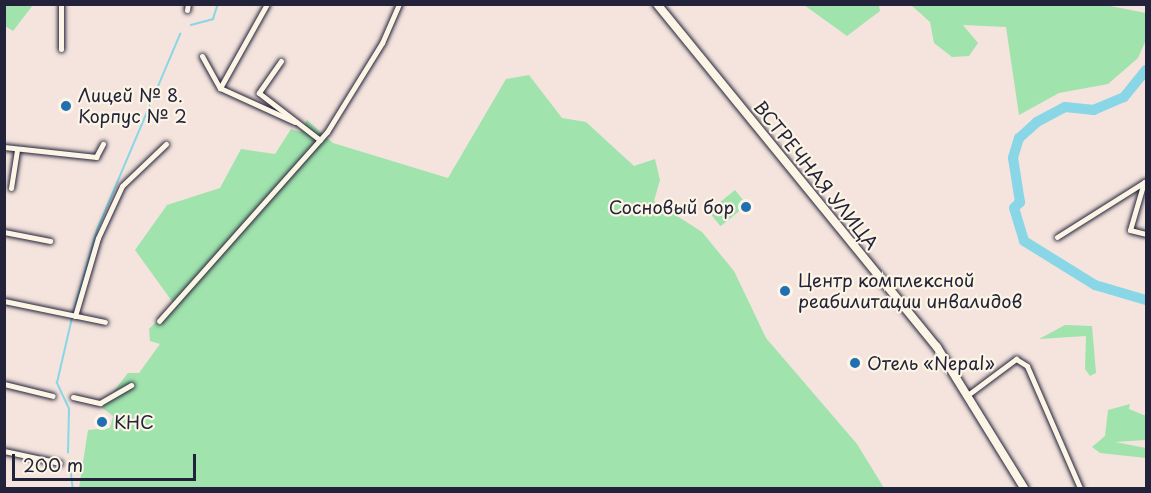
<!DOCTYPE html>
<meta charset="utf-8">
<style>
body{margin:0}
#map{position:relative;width:1151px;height:493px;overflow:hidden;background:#f4e4dd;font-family:"Playpen Sans",sans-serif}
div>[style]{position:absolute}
.green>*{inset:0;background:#a0e3ad;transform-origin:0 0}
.stream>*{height:1.5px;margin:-0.75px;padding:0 0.75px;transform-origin:0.75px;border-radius:0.75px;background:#88d6e6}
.river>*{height:10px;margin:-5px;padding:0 5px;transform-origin:5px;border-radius:5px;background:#88d6e6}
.roads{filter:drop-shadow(0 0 2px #22223b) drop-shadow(0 0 2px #22223b)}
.street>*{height:5px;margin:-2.5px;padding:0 2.5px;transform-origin:2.5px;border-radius:2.5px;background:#fcf5e5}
.secondary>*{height:8px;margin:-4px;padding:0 4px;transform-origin:4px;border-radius:4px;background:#fcf5e5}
.dots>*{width:16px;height:16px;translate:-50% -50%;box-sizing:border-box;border:3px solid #fcf5e5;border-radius:50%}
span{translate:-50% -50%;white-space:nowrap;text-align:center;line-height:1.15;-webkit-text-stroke:4.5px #fcf5e5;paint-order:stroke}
.poi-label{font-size:18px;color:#22223b}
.left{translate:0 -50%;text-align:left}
.right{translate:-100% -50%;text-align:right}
.street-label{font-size:18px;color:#22223b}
.frame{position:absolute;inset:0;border:6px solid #22223b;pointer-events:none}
.scale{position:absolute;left:12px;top:454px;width:184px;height:27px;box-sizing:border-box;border:3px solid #22223b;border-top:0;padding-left:8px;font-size:18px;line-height:21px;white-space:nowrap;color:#22223b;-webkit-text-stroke:4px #fcf5e5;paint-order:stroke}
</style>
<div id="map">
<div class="green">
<div style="clip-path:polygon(5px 4px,33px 4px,33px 5px,13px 31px,5px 26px)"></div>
<div style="clip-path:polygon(804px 5px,879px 5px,880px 11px,847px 36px)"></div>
<div style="clip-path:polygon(911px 5px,1105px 5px,1146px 13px,1146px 40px,1138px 58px,1108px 84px,1059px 93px,1019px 115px,1006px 27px,963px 25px,978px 43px,969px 56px,952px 57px,934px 43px,930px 22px)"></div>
<div style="clip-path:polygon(529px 75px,562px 118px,586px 122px,634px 166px,655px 159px,660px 180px,654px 201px,702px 232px,734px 271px,766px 338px,857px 444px,884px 488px,79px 488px,88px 430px,110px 428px,113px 416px,101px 407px,128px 373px,139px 373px,160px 344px,150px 341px,149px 329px,174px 304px,135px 250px,167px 205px,220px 188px,241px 149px,275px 154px,291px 129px,300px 132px,307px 120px,333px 143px,448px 178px,506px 79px)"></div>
<div style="left:735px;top:190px;width:19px;height:34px;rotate:51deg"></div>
<div style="clip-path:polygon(1065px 325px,1092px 326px,1096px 373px,1090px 376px,1085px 369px,1086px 336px,1039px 339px)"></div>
<div style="clip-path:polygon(1130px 404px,1129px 409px,1146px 416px,1146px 440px,1115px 442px,1146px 448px,1146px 458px,1100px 453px,1092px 447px,1105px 436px,1108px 410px)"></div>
</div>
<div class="stream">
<div style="left:191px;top:25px;width:23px;rotate:-15deg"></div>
<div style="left:213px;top:19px;width:16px;rotate:-72deg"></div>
<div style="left:74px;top:311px;width:84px;rotate:-74.1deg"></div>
<div style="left:97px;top:230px;width:213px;rotate:-67deg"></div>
<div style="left:68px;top:453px;width:44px;rotate:-88.7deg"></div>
<div style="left:69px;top:409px;width:29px;rotate:-115deg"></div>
<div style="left:57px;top:383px;width:67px;rotate:-77deg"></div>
<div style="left:70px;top:462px;width:26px;rotate:83deg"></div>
</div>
<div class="river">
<div style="left:1146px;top:70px;width:35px;rotate:129deg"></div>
<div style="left:1124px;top:97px;width:33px;rotate:157deg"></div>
<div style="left:1094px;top:110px;width:29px;rotate:-174deg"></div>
<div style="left:1065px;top:107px;width:32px;rotate:152deg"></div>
<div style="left:1037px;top:122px;width:24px;rotate:138deg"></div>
<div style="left:1019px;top:138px;width:21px;rotate:107deg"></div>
<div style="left:1013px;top:158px;width:45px;rotate:81deg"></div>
<div style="left:1020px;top:202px;width:8px;rotate:135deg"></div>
<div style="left:1014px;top:208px;width:34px;rotate:73deg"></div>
<div style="left:1024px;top:241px;width:84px;rotate:31.8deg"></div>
<div style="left:1095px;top:285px;width:53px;rotate:16.4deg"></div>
</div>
<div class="roads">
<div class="street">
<div style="left:61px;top:4px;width:45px;rotate:90deg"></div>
<div style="left:187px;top:10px;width:6px;rotate:-81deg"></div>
<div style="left:202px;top:56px;width:37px;rotate:61deg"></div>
<div style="left:220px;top:88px;width:82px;rotate:24.4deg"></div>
<div style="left:281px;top:61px;width:39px;rotate:125deg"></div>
<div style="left:259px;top:93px;width:77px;rotate:37.6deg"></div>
<div style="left:220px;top:88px;width:96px;rotate:-60.8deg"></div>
<div style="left:4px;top:147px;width:93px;rotate:6.2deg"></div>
<div style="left:96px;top:157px;width:15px;rotate:-62deg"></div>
<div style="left:1144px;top:182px;width:50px;rotate:106.3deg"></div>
<div style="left:1130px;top:230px;width:16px;rotate:14deg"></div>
<div style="left:11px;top:188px;width:39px;rotate:-81deg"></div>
<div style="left:4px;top:232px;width:47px;rotate:11.1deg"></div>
<div style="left:1057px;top:237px;width:105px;rotate:-32.2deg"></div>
<div style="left:4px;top:301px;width:103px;rotate:11.7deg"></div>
<div style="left:75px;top:316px;width:81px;rotate:-73.6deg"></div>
<div style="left:98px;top:238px;width:57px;rotate:-65.2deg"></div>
<div style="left:122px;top:186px;width:61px;rotate:-43.7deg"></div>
<div style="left:159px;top:321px;width:253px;rotate:-48.4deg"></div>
<div style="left:327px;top:132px;width:105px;rotate:-58.3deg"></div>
<div style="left:382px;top:43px;width:43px;rotate:-66.4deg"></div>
<div style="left:4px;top:384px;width:50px;rotate:13.8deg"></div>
<div style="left:969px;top:394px;width:59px;rotate:-36.7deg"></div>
<div style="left:1016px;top:359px;width:13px;rotate:32deg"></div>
<div style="left:1027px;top:366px;width:133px;rotate:66.5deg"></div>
<div style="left:73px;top:397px;width:28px;rotate:13deg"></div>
<div style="left:100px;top:403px;width:36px;rotate:-30deg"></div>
<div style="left:4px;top:451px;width:57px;rotate:12.1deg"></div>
</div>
<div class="secondary">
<div style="left:657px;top:4px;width:443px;rotate:50.8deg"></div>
<div style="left:937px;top:347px;width:166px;rotate:58.3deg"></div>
</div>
</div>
<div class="dots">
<div style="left:66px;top:106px;background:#1f6fb2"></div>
<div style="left:746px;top:207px;background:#1f6fb2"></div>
<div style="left:785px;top:291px;background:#1f6fb2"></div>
<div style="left:855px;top:363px;background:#1f6fb2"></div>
<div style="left:102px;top:422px;background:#1f6fb2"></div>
</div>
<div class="poi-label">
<span class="left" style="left:78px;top:106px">Лицей № 8.<br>Корпус № 2</span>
<span class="right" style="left:734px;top:207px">Сосновый бор</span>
<span class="left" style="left:798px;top:291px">Центр комплексной<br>реабилитации инвалидов</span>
<span class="left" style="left:867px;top:363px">Отель «Nepal»</span>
<span class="left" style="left:114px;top:422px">КНС</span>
</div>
<div class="street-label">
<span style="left:816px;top:175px;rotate:51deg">ВСТРЕЧНАЯ УЛИЦА</span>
</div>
<div class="frame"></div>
<div class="scale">200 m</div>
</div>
